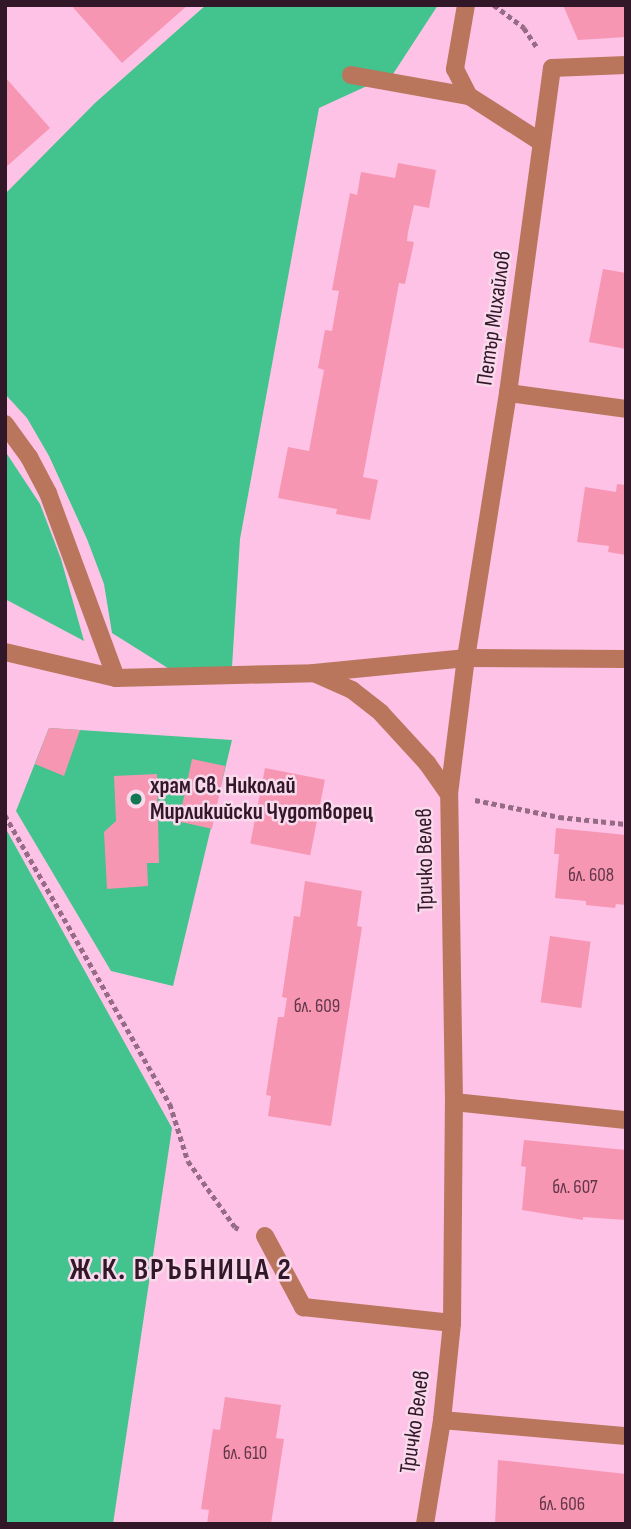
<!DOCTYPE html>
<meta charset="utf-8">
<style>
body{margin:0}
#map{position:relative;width:631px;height:1529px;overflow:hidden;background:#fdc2e6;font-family:"Sofia Sans Condensed",sans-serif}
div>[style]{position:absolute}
.green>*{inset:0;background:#43c38d}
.building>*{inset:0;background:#f796b2;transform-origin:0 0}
.path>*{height:4.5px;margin-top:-2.25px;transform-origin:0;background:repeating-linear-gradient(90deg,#956b85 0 5px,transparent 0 8.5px)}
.lane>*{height:18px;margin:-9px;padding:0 9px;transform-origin:9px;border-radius:9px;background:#ba765c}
.street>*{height:18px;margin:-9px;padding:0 9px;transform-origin:9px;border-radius:9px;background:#ba765c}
.dots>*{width:19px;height:19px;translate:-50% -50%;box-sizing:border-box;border:4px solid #f8daec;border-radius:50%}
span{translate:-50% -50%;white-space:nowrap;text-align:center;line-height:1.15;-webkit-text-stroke:5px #f8daec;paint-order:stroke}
.number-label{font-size:19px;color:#62374a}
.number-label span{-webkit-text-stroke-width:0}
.street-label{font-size:23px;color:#311728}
.poi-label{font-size:23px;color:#311728;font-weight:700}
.left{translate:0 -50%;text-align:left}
.district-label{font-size:30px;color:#311728;font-weight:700;letter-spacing:2px}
.frame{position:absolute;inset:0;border:7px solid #311728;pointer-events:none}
</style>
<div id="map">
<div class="green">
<div style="clip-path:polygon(206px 5px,438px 5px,393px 74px,319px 108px,240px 539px,232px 667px,179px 675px,112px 633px,104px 584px,87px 539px,49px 456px,27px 418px,5px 394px,5px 194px,95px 103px)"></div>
<div style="clip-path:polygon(5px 451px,40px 504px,61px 559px,84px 641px,5px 599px)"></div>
<div style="clip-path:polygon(49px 728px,232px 740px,173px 986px,111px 971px,16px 811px)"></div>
<div style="clip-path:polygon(7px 831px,172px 1128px,113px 1524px,5px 1524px)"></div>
</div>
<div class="building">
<div style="clip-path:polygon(71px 5px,188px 5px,122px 63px)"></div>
<div style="clip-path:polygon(563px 5px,626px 5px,626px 37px,578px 40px)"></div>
<div style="clip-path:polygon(5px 77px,50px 128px,5px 168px)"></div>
<div style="clip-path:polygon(398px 163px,436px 170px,429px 208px,414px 205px,408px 232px,407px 241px,414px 242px,405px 284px,399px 283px,363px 477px,378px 480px,370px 520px,336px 514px,337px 509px,278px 498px,288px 447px,309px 451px,324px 370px,318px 368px,325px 330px,332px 331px,339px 291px,332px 290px,350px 193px,357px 195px,361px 172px,395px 178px)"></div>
<div style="clip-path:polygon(603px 269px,626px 273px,626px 349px,589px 342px)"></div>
<div style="clip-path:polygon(617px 484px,626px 485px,626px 555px,608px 552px,609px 546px,577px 542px,585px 487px,616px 492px)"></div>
<div style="clip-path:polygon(49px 728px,80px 730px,64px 776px,35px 764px)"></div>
<div style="left:192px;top:759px;width:34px;height:64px;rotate:12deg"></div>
<div style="left:265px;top:768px;width:61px;height:77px;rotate:11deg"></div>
<div style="clip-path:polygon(157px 774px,159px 863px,147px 863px,148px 886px,107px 889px,104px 832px,116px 821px,114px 776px)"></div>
<div style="clip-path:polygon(556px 828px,626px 835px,626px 905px,616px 904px,615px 908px,586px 905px,586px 901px,555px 898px,559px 854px,554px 854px)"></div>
<div style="clip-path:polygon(305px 881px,362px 891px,357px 926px,362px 927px,331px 1126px,268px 1116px,271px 1096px,266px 1095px,278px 1017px,284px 1017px,287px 998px,282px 997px,294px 916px,300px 917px)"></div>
<div style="left:550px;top:936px;width:41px;height:67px;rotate:8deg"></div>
<div style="clip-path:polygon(524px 1140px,626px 1150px,626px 1220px,583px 1217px,583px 1220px,522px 1210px,526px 1167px,521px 1166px)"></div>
<div style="clip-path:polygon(225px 1397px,281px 1405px,276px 1438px,284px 1439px,271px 1524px,207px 1524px,209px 1510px,201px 1509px,213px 1429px,220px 1430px)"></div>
<div style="clip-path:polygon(498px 1460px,626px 1474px,626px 1524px,495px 1524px)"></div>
</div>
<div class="path">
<div style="left:494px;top:5px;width:38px;rotate:37deg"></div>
<div style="left:524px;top:28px;width:23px;rotate:56deg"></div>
<div style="left:475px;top:800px;width:86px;rotate:11.4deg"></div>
<div style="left:559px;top:817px;width:67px;rotate:6deg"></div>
<div style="left:5px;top:815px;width:333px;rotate:60.3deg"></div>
<div style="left:170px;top:1104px;width:60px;rotate:72.5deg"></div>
<div style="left:188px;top:1161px;width:81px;rotate:54.5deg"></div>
<div style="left:235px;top:1227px;width:4px;rotate:27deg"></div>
</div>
<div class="lane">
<div style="left:466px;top:5px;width:65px;rotate:99.8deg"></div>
<div style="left:455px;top:69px;width:30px;rotate:63deg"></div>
<div style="left:469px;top:96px;width:85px;rotate:32.6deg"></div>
<div style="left:552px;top:68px;width:74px;rotate:-2.3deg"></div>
<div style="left:351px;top:75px;width:120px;rotate:10.1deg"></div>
<div style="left:508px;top:393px;width:119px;rotate:7.7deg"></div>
<div style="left:5px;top:424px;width:41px;rotate:54deg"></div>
<div style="left:29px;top:457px;width:41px;rotate:62.2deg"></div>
<div style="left:48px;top:493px;width:197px;rotate:69.8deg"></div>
<div style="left:454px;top:1102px;width:173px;rotate:6deg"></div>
<div style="left:265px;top:1236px;width:81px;rotate:61.8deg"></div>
<div style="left:303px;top:1307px;width:150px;rotate:6.1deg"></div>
<div style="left:442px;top:1420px;width:185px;rotate:5deg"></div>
</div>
<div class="street">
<div style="left:5px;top:652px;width:114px;rotate:13.2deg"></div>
<div style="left:116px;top:678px;width:198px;rotate:-1.4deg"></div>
<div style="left:314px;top:673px;width:153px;rotate:-5.6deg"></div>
<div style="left:466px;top:658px;width:160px;rotate:0.4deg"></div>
<div style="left:314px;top:673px;width:42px;rotate:24.1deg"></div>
<div style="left:352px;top:690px;width:37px;rotate:38deg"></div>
<div style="left:381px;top:713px;width:68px;rotate:47.4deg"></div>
<div style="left:427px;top:763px;width:38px;rotate:55deg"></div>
<div style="left:425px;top:1524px;width:105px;rotate:-80.7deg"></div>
<div style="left:442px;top:1420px;width:98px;rotate:-84.1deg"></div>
<div style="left:452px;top:1323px;width:221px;rotate:-89.5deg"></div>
<div style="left:454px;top:1102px;width:308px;rotate:-90.9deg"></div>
<div style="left:449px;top:794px;width:137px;rotate:-82.9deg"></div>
<div style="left:466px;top:658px;width:268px;rotate:-81deg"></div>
<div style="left:508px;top:393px;width:328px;rotate:-82.3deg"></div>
</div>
<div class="dots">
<div style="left:136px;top:799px;background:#107852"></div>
</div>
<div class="number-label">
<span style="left:591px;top:876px">бл. 608</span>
<span style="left:317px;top:1007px">бл. 609</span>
<span style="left:575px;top:1188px">бл. 607</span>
<span style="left:245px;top:1454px">бл. 610</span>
<span style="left:562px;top:1505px">бл. 606</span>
</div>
<div class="street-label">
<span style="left:494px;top:318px;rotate:-82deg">Петър Михайлов</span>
<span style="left:425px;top:860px;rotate:-91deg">Тричко Велев</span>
<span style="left:415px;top:1422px;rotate:-82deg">Тричко Велев</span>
</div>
<div class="poi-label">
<span class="left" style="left:150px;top:799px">храм Св. Николай<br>Мирликийски Чудотворец</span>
</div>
<div class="district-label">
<span style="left:181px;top:1270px">Ж.К. ВРЪБНИЦА 2</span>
</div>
<div class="frame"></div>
</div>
